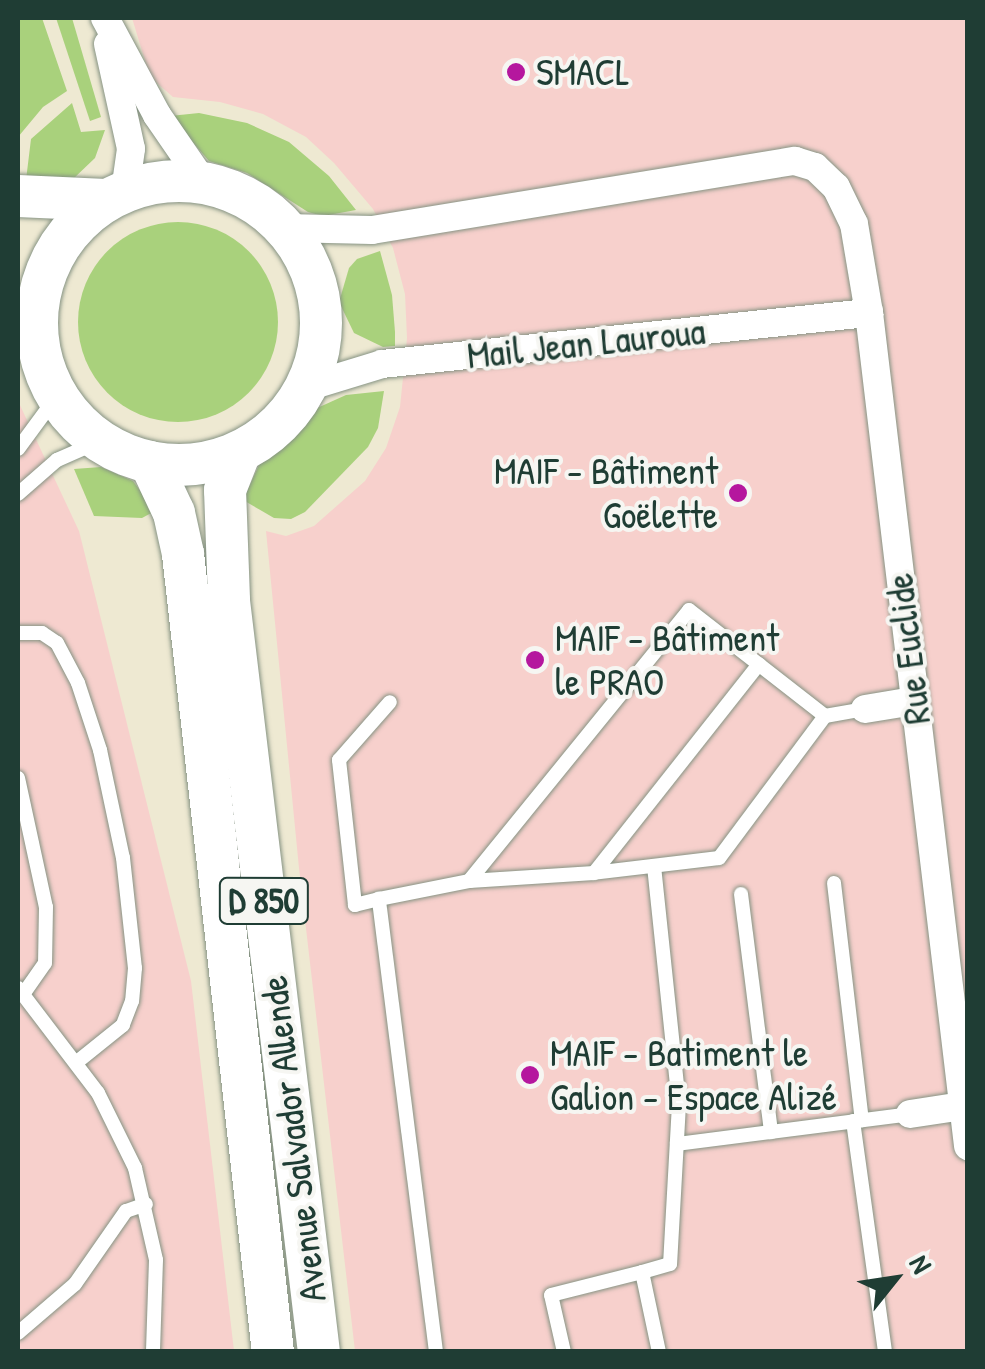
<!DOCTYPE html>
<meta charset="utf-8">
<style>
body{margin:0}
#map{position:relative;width:985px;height:1369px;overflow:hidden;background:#eee9d2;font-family:"Patrick Hand",sans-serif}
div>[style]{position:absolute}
.built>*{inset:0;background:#f7d0cc}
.green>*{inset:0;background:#a9d17c}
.round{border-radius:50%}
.roads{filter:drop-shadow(0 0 2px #869383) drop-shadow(0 0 2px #869383)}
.service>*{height:14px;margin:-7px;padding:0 7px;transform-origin:7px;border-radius:7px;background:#fff}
.minor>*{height:28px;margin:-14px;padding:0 14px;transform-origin:14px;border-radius:14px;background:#fff}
.primary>*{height:42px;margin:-21px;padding:0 21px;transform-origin:21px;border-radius:21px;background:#fff}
.primary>.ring{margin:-21px;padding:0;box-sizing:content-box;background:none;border:42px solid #fff;border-radius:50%}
.dots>*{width:28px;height:28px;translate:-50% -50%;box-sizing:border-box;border:5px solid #f6f6f2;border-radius:50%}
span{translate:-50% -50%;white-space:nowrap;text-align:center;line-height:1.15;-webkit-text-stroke:8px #f6f6f2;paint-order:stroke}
.shield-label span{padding:2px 8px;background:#f6f6f2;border:2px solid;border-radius:8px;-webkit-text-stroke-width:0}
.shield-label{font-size:35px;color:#1f3d34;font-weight:700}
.poi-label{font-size:38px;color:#1f3d34}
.left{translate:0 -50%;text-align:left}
.right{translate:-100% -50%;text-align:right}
.street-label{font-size:38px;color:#1f3d34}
.frame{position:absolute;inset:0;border:20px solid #1f3d34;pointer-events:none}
.north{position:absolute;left:845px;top:1229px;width:100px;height:100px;-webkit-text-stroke:8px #f6f6f2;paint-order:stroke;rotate:60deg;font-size:28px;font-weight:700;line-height:40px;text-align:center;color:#1f3d34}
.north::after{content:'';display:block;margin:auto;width:35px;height:45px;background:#1f3d34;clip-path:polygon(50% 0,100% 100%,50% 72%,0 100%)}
</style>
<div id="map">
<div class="built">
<div style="clip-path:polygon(132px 18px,967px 18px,967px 1351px,355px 1351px,299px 868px,266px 531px,286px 536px,314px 526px,365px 481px,386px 448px,400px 407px,407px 338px,405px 294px,393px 248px,373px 209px,334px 163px,306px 137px,263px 114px,220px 102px,173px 97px,150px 77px)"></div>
<div style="clip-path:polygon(18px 401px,79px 531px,191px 981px,234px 1351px,18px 1351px)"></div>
</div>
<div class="green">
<div style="clip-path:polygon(18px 18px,42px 18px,67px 91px,43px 107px,18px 137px)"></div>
<div style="clip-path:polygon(56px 18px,72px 18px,101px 117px,90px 121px)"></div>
<div style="clip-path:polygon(72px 103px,81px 132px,105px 130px,95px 158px,72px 180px,26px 180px,31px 139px)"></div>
<div style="clip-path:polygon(199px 113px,247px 123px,289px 142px,329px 176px,356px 210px,323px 216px,308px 212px,247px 173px,209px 161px,170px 116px)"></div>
<div class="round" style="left:78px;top:222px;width:200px;height:200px"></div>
<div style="clip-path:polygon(380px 251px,392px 295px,395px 332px,395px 346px,383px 347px,354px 333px,339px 302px,349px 268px,357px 259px)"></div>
<div style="clip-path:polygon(384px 391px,378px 428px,368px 447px,305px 512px,291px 519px,274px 518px,243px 500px,259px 465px,315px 409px,346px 395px)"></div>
<div style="clip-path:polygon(101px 467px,133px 481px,155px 511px,142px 518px,94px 516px,74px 469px)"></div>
</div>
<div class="roads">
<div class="service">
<div style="left:18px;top:449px;width:66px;rotate:-53.7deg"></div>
<div style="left:18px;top:494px;width:52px;rotate:-41.1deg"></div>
<div style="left:57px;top:460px;width:47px;rotate:-23.8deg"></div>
<div style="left:18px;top:633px;width:24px"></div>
<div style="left:42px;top:633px;width:18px;rotate:34deg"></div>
<div style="left:57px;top:643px;width:45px;rotate:62.3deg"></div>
<div style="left:78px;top:683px;width:71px;rotate:71.8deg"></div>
<div style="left:100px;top:750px;width:110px;rotate:78deg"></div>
<div style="left:123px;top:858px;width:111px;rotate:83.8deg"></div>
<div style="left:135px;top:968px;width:33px;rotate:95deg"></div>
<div style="left:132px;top:1001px;width:26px;rotate:111deg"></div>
<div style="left:123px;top:1025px;width:59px;rotate:141.2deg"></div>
<div style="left:825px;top:716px;width:177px;rotate:126.7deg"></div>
<div style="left:719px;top:858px;width:126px;rotate:173.2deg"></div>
<div style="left:594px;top:873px;width:125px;rotate:176.3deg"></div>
<div style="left:469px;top:881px;width:349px;rotate:-50.9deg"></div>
<div style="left:689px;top:610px;width:172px;rotate:37.9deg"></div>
<div style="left:825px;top:716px;width:41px;rotate:-9.9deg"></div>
<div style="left:18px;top:778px;width:132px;rotate:77.8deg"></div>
<div style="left:46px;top:907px;width:56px;rotate:91deg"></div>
<div style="left:45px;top:963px;width:39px;rotate:125deg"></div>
<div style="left:654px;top:866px;width:239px;rotate:84deg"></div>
<div style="left:679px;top:1104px;width:160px;rotate:93.2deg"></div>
<div style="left:670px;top:1264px;width:29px;rotate:164deg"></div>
<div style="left:642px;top:1272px;width:82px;rotate:78deg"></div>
<div style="left:594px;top:873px;width:266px;rotate:-51.7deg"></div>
<div style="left:834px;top:883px;width:239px;rotate:83.3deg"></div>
<div style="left:741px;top:894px;width:240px;rotate:82.8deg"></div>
<div style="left:379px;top:899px;width:25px;rotate:166deg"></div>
<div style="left:355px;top:905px;width:146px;rotate:-96.3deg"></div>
<div style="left:339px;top:760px;width:77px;rotate:-48.7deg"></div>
<div style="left:18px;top:988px;width:132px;rotate:52.7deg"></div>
<div style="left:98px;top:1093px;width:84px;rotate:63.7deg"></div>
<div style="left:135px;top:1168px;width:94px;rotate:77.1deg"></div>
<div style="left:156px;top:1260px;width:92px;rotate:91.9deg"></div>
<div style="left:853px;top:1121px;width:233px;rotate:82.1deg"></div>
<div style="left:677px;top:1144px;width:235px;rotate:-7.3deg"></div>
<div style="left:18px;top:1333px;width:75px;rotate:-40.7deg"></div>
<div style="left:75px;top:1284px;width:89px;rotate:-55.1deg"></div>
<div style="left:126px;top:1211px;width:21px;rotate:-19deg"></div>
<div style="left:436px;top:1352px;width:457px;rotate:-97.2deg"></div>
<div style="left:379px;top:899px;width:92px;rotate:-11.3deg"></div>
<div style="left:564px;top:1352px;width:58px;rotate:-102.8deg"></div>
<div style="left:551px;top:1295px;width:94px;rotate:-14.2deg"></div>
</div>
<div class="minor">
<div style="left:105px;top:18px;width:110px;rotate:61.8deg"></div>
<div style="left:157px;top:115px;width:81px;rotate:55.5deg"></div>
<div style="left:108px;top:44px;width:107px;rotate:77.6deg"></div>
<div style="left:131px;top:149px;width:42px;rotate:98.1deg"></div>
<div style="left:285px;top:228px;width:87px;rotate:1.3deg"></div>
<div style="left:372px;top:230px;width:429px;rotate:-9.3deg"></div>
<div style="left:795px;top:161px;width:21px;rotate:17deg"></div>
<div style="left:815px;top:167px;width:29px;rotate:44deg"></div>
<div style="left:836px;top:187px;width:41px;rotate:64.1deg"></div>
<div style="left:854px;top:224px;width:90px;rotate:80.4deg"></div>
<div style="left:869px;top:313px;width:839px;rotate:83.22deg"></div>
<div style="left:307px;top:387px;width:78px;rotate:-17deg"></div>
<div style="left:382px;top:364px;width:490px;rotate:-6deg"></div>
<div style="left:865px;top:709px;width:50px;rotate:-9.3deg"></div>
<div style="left:910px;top:1114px;width:54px;rotate:-8.6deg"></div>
</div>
<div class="primary">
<div class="ring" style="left:37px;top:181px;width:242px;height:242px"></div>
<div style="left:18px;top:196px;width:88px;rotate:2.6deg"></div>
<div style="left:240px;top:452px;width:41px;rotate:111.5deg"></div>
<div style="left:225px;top:490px;width:111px;rotate:87.9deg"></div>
<div style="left:229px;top:601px;width:756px;rotate:83.17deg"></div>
<div style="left:150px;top:462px;width:56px;rotate:64.8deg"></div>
<div style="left:174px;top:513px;width:42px;rotate:77.6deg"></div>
<div style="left:183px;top:554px;width:803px;rotate:83.57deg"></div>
</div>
</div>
<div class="dots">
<div style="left:516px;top:72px;background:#b5179e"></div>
<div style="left:738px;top:493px;background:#b5179e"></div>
<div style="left:535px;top:660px;background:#b5179e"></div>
<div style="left:530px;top:1075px;background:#b5179e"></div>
</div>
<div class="shield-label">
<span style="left:264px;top:901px">D 850</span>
</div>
<div class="poi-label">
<span class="left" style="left:536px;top:72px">SMACL</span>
<span class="right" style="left:718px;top:493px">MAIF - Bâtiment<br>Goëlette</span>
<span class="left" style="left:555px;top:660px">MAIF - Bâtiment<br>le PRAO</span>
<span class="left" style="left:550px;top:1075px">MAIF - Batiment le<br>Galion - Espace Alizé</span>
</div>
<div class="street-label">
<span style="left:586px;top:343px;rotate:-6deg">Mail Jean Lauroua</span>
<span style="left:908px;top:649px;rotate:-97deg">Rue Euclide</span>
<span style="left:293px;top:1139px;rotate:-97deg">Avenue Salvador Allende</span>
</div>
<div class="frame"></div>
<div class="north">N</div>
</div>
